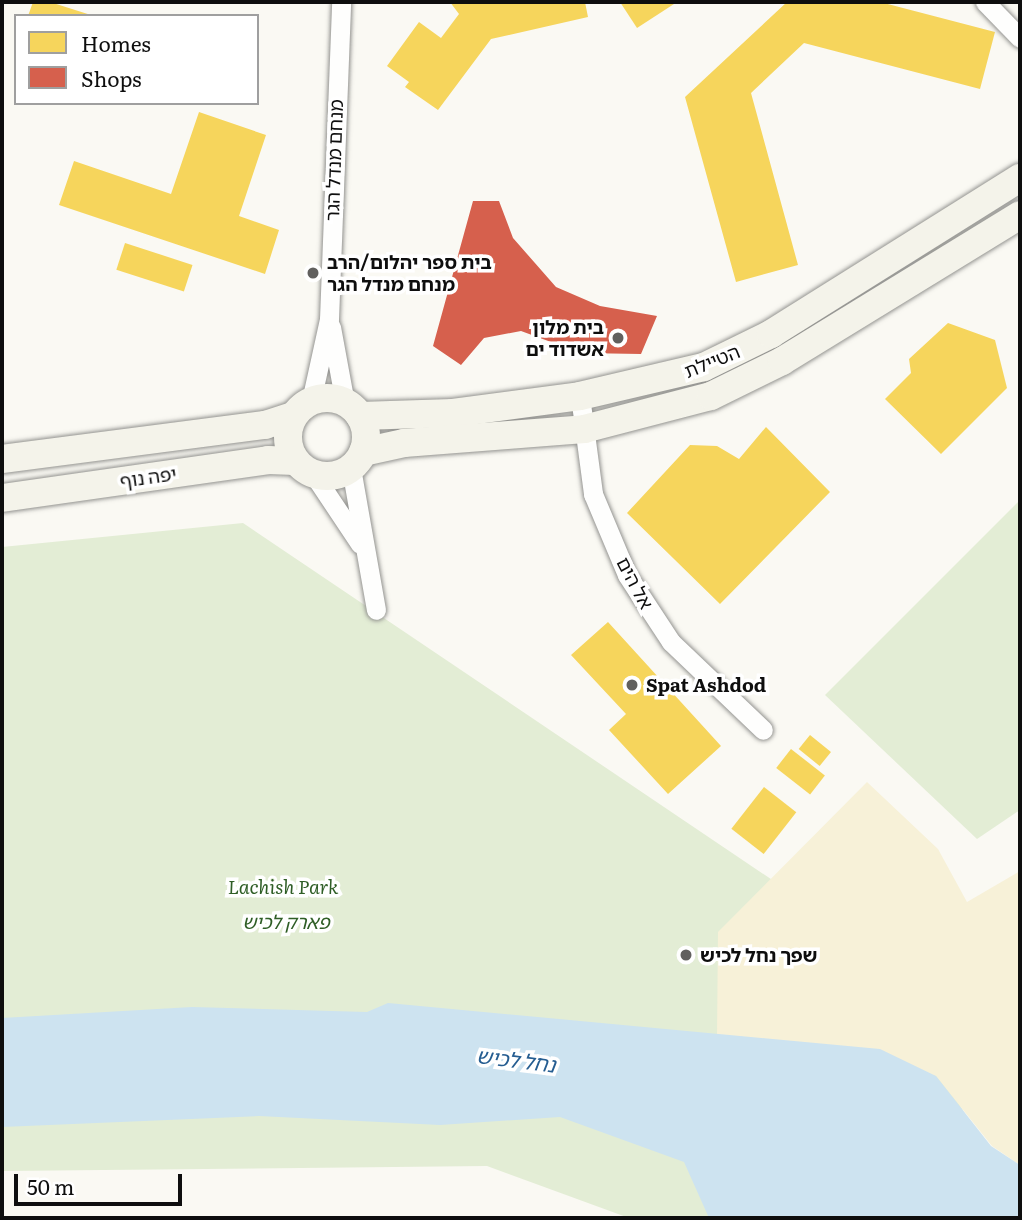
<!DOCTYPE html>
<meta charset="utf-8">
<style>
body{margin:0}
#map{position:relative;width:1022px;height:1220px;overflow:hidden;background:#faf9f3;font-family:Literata,"Noto Sans Hebrew",serif}
div>[style]{position:absolute}
.green>*{inset:0;background:#e3edd5}
.sand>*{inset:0;background:#f7f1d8}
.water>*{inset:0;background:#cde3f0}
.homes>*{inset:0;background:#f6d55c;transform-origin:0 0}
.shops>*{inset:0;background:#d6604d}
.roads{filter:drop-shadow(0 0 2px #949491) drop-shadow(0 0 2px #949491)}
.street>*{height:19px;margin:-9.5px;padding:0 9.5px;transform-origin:9.5px;border-radius:9.5px;background:#fefefd}
.secondary>*{height:28px;margin:-14px;padding:0 14px;transform-origin:14px;border-radius:14px;background:#f4f3ea}
.secondary>.ring{margin:-14px;padding:0;box-sizing:content-box;background:none;border:28px solid #f4f3ea;border-radius:50%}
.dots>*{width:19px;height:19px;translate:-50% -50%;box-sizing:border-box;border:4px solid #fff;border-radius:50%}
span{translate:-50% -50%;white-space:nowrap;text-align:center;line-height:1.15;-webkit-text-stroke:7px #fff;paint-order:stroke}
.street-label{font-size:19px;color:#0e0e0e}
.poi-label{font-size:19px;color:#0e0e0e;font-weight:700}
.left{translate:0 -50%;text-align:left}
.right{translate:-100% -50%;text-align:right}
.park-label{font-size:19px;color:#2f5e26;font-style:italic}
.water-label{font-size:21px;color:#255d91;font-style:italic}
.frame{position:absolute;inset:0;border:4px solid #0e0e0e;pointer-events:none}
.legend{position:absolute;left:14px;top:14px;width:245px;height:91px;box-sizing:border-box;background:#fff;border:2px solid #9f9f9f;margin:0;padding:9px 12px;list-style:none;font-size:21px;color:#0e0e0e}
.legend li{display:flex;align-items:center;gap:14px;height:35px}
.legend b{width:35px;border:2px solid #9f9f9f}
.scale{position:absolute;left:14px;top:1174px;width:168px;height:32px;box-sizing:border-box;border:4px solid #0e0e0e;border-top:0;padding-left:9px;font-size:21px;line-height:24px;white-space:nowrap;color:#0e0e0e;-webkit-text-stroke:5px #fff;paint-order:stroke}
</style>
<div id="map">
<div class="green">
<div style="clip-path:polygon(1020px 500px,1020px 810px,977px 839px,825px 695px)"></div>
<div style="clip-path:polygon(243px 523px,879px 952px,1020px 1218px,629px 1218px,487px 1166px,2px 1171px,2px 547px)"></div>
</div>
<div class="sand">
<div style="clip-path:polygon(867px 782px,938px 849px,967px 902px,1020px 871px,1020px 1165px,992px 1146px,936px 1076px,717px 1036px,718px 932px)"></div>
</div>
<div class="water">
<div style="clip-path:polygon(388px 1003px,880px 1049px,936px 1076px,991px 1146px,1020px 1165px,1020px 1218px,709px 1218px,684px 1162px,560px 1117px,440px 1125px,259px 1116px,2px 1127px,2px 1018px,192px 1007px,367px 1012px)"></div>
</div>
<div class="homes">
<div style="clip-path:polygon(33px 2px,50px 2px,94px 16px,28px 16px)"></div>
<div style="clip-path:polygon(450px 2px,585px 2px,588px 17px,491px 39px,438px 110px,405px 87px,409px 82px,387px 66px,419px 22px,441px 38px,459px 14px)"></div>
<div style="clip-path:polygon(620px 2px,672px 2px,674px 4px,637px 28px)"></div>
<div style="clip-path:polygon(787px 2px,880px 2px,995px 32px,980px 89px,804px 43px,751px 93px,798px 265px,736px 282px,685px 97px)"></div>
<div style="clip-path:polygon(199px 112px,266px 135px,239px 216px,279px 230px,265px 274px,59px 205px,74px 161px,171px 194px)"></div>
<div style="left:125px;top:243px;width:71px;height:28px;rotate:18deg"></div>
<div style="clip-path:polygon(948px 323px,995px 340px,1007px 388px,941px 454px,885px 399px,911px 373px,909px 359px)"></div>
<div style="clip-path:polygon(766px 427px,830px 492px,720px 604px,627px 513px,690px 445px,717px 446px,739px 459px)"></div>
<div style="clip-path:polygon(608px 622px,721px 746px,668px 794px,609px 730px,626px 714px,571px 655px)"></div>
<div style="left:810px;top:735px;width:27px;height:18px;rotate:39deg"></div>
<div style="left:791px;top:749px;width:43px;height:24px;rotate:38deg"></div>
<div style="left:764px;top:787px;width:41px;height:53px;rotate:38deg"></div>
</div>
<div class="shops">
<div style="clip-path:polygon(473px 201px,499px 201px,513px 238px,556px 287px,600px 306px,657px 316px,641px 354px,581px 353px,521px 331px,484px 338px,461px 365px,433px 346px)"></div>
</div>
<div class="roads">
<div class="street">
<div style="left:985px;top:2px;width:50px;rotate:45.8deg"></div>
<div style="left:331px;top:327px;width:77px;rotate:79.6deg"></div>
<div style="left:580px;top:396px;width:99px;rotate:82.4deg"></div>
<div style="left:593px;top:494px;width:88px;rotate:67.2deg"></div>
<div style="left:627px;top:575px;width:80px;rotate:56.7deg"></div>
<div style="left:671px;top:642px;width:127px;rotate:43.7deg"></div>
<div style="left:311px;top:401px;width:84px;rotate:-77.6deg"></div>
<div style="left:329px;top:319px;width:317px;rotate:-87.8deg"></div>
<div style="left:351px;top:468px;width:144px;rotate:80deg"></div>
<div style="left:314px;top:475px;width:83px;rotate:56.3deg"></div>
</div>
<div class="secondary">
<div class="ring" style="left:288px;top:398px;width:50px;height:50px"></div>
<div style="left:360px;top:416px;width:93px;rotate:-1.8deg"></div>
<div style="left:453px;top:413px;width:128px;rotate:-7.6deg"></div>
<div style="left:580px;top:396px;width:127px;rotate:-13.2deg"></div>
<div style="left:704px;top:367px;width:75px;rotate:-26.2deg"></div>
<div style="left:771px;top:334px;width:294px;rotate:-32.1deg"></div>
<div style="left:363px;top:452px;width:42px;rotate:-12.4deg"></div>
<div style="left:404px;top:443px;width:181px;rotate:-4.4deg"></div>
<div style="left:584px;top:429px;width:131px;rotate:-14.6deg"></div>
<div style="left:711px;top:396px;width:79px;rotate:-26.2deg"></div>
<div style="left:782px;top:361px;width:279px;rotate:-31.5deg"></div>
<div style="left:2px;top:459px;width:265px;rotate:-7.4deg"></div>
<div style="left:265px;top:425px;width:29px;rotate:-18deg"></div>
<div style="left:2px;top:498px;width:269px;rotate:-8.1deg"></div>
<div style="left:268px;top:460px;width:27px;rotate:2deg"></div>
</div>
</div>
<div class="dots">
<div style="left:313px;top:273px;background:#61605e"></div>
<div style="left:618px;top:338px;background:#61605e"></div>
<div style="left:632px;top:685px;background:#61605e"></div>
<div style="left:686px;top:955px;background:#61605e"></div>
</div>
<div class="street-label">
<span style="left:334px;top:160px;rotate:-88deg">מנחם מנדל הגר</span>
<span style="left:712px;top:361px;rotate:-22deg">הטיילת</span>
<span style="left:148px;top:477px;rotate:-8deg">יפה נוף</span>
<span style="left:635px;top:583px;rotate:62deg">אל הים</span>
</div>
<div class="poi-label">
<span class="left" style="left:327px;top:273px">בית ספר יהלום/הרב<br>מנחם מנדל הגר</span>
<span class="right" style="left:604px;top:338px">בית מלון<br>אשדוד ים</span>
<span class="left" style="left:646px;top:685px">Spat Ashdod</span>
<span class="left" style="left:700px;top:955px">שפך נחל לכיש</span>
</div>
<div class="park-label">
<span style="left:283px;top:887px">Lachish Park</span>
<span style="left:286px;top:922px">פארק לכיש</span>
</div>
<div class="water-label">
<span style="left:516px;top:1059px;rotate:7deg">נחל לכיש</span>
</div>
<div class="frame"></div>
<ul class="legend">
<li><b style="height:19px;background:#f6d55c"></b>Homes</li>
<li><b style="height:19px;background:#d6604d"></b>Shops</li>
</ul>
<div class="scale">50 m</div>
</div>
